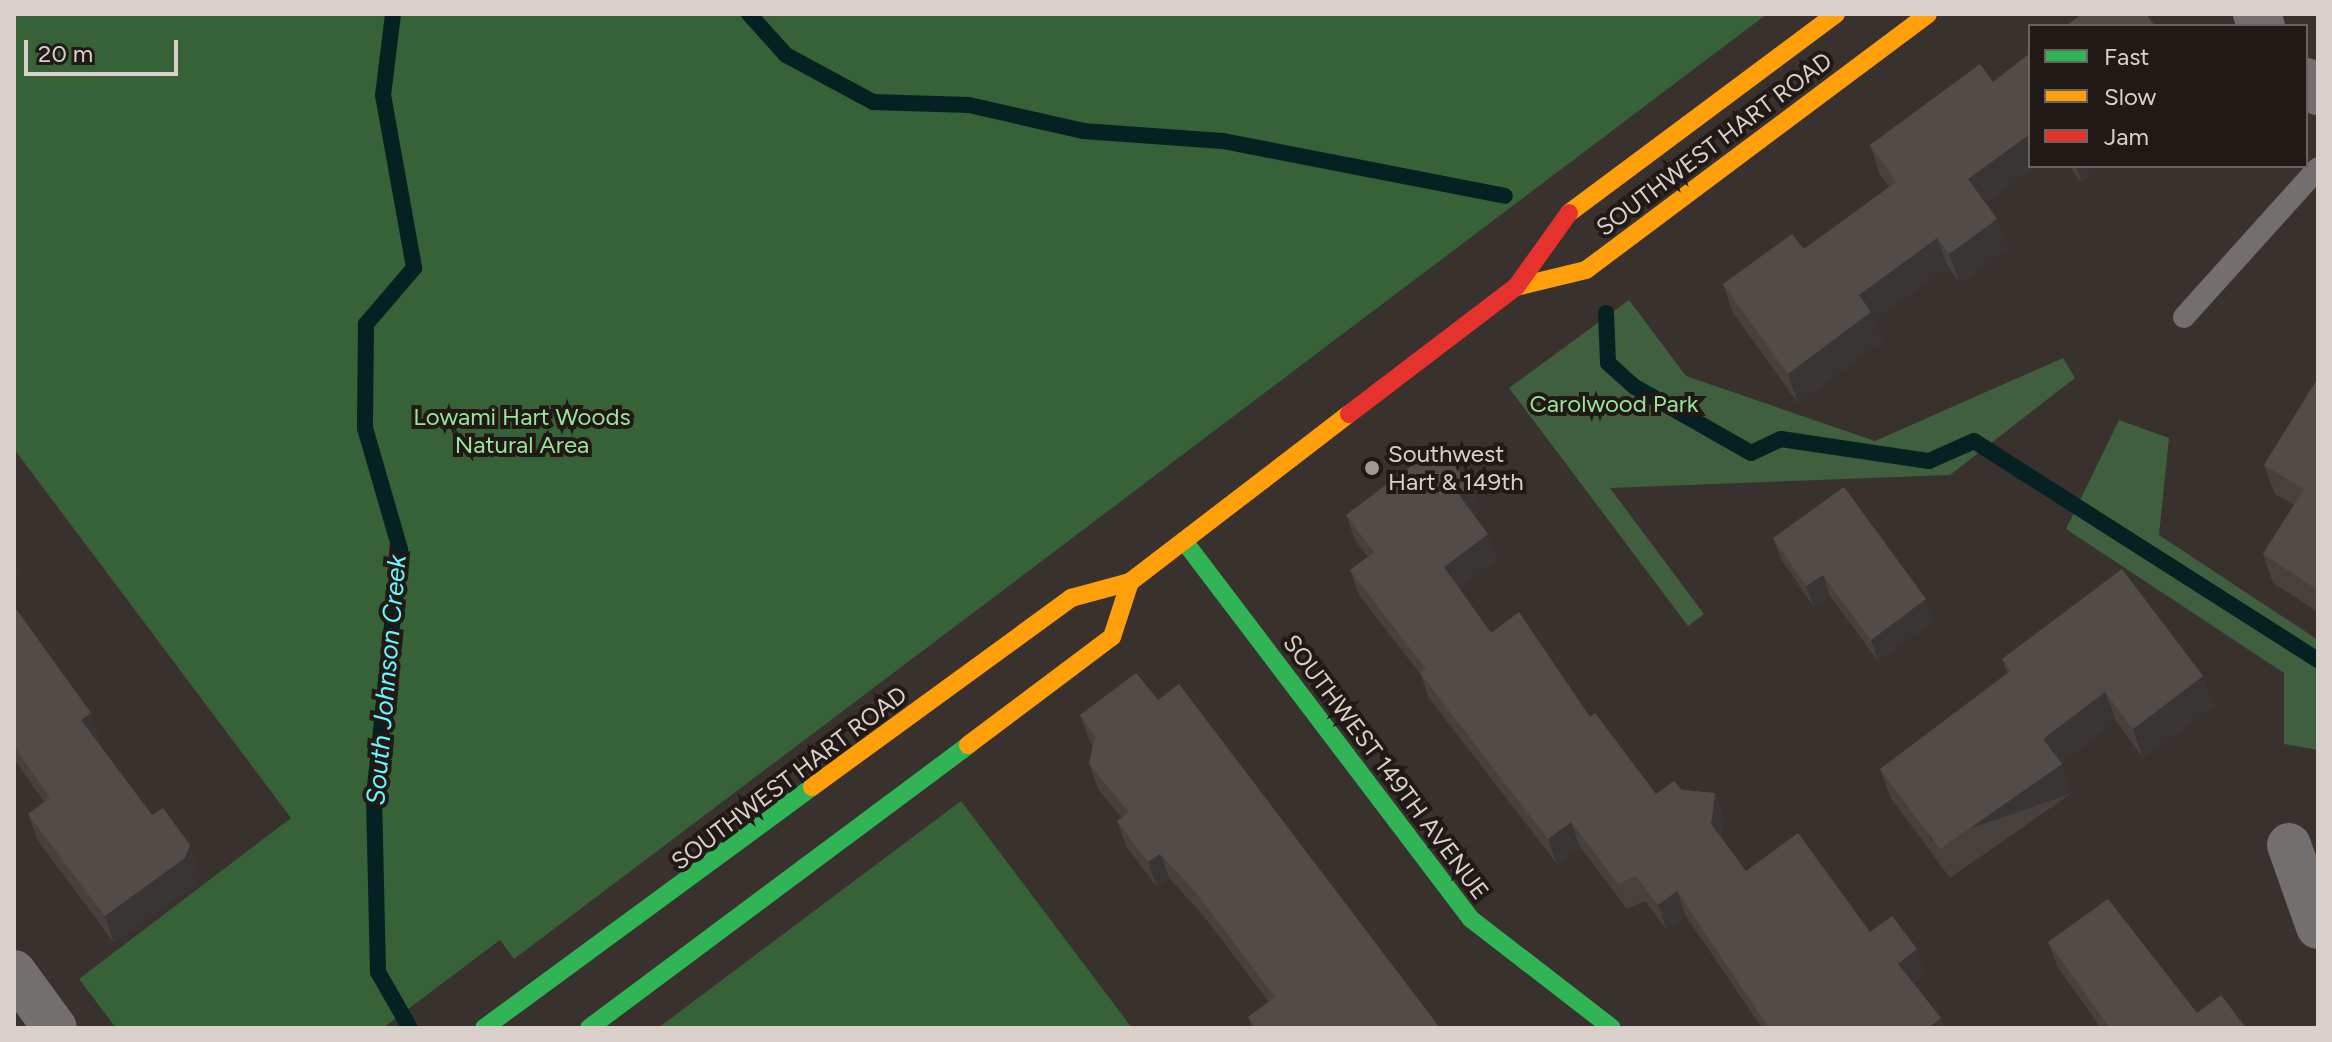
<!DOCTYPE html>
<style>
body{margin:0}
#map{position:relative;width:2332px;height:1042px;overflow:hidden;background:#39312d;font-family:Figtree,sans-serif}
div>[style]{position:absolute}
.green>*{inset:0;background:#3f5f3e}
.forest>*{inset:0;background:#376137}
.stream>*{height:16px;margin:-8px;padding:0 8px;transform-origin:8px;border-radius:8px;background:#052121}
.lane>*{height:22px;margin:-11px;padding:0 11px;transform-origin:11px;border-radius:11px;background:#726f6e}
.street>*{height:44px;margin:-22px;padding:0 22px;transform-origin:22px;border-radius:22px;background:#726f6e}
.fast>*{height:18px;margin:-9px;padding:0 9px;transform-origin:9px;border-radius:9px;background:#30b455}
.slow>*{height:18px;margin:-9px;padding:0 9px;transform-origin:9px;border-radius:9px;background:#ff9f0a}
.jam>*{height:18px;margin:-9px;padding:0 9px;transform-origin:9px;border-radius:9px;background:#e5322d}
.wall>*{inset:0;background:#47413e}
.shaded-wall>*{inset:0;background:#393532;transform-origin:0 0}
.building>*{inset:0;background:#524c48}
.dots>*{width:22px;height:22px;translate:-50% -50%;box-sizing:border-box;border:4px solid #201916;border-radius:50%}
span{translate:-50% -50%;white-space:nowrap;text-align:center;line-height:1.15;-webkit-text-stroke:8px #201916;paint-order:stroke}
.street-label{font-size:24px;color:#dad0cb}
.park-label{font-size:24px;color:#99e39a}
.poi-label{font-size:24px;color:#dad0cb}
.left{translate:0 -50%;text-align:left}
.water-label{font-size:26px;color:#67f8fd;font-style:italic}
.frame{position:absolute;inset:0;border:16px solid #dad0cb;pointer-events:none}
.legend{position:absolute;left:2028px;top:24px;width:280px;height:144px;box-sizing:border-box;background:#201916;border:2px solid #6a625e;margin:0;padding:10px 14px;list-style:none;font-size:24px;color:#dad0cb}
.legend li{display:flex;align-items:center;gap:16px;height:40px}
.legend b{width:40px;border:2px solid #6a625e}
.scale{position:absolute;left:24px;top:40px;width:154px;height:36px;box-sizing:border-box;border:4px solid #dad0cb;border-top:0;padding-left:10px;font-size:24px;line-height:28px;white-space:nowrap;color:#dad0cb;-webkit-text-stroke:6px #201916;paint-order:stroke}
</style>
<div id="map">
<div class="green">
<div style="clip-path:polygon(1629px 300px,1686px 376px,1875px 441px,2063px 358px,2075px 378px,1950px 475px,1610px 488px,1704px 614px,1688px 626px,1509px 388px)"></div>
<div style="clip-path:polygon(2119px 420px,2169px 438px,2159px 535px,2318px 640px,2318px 750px,2284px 744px,2284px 673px,2066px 529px)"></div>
</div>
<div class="forest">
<div style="clip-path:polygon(14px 14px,1767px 14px,514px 959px,500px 940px,383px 1028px,116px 1028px,79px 979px,291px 818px,14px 449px)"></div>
<div style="clip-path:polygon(961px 801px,1132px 1028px,658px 1028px)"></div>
</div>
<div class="stream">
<div style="left:393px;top:14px;width:82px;rotate:97deg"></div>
<div style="left:383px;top:95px;width:176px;rotate:79.8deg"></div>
<div style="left:414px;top:268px;width:74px;rotate:130.6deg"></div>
<div style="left:366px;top:324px;width:104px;rotate:90.6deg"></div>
<div style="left:365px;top:428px;width:126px;rotate:73.9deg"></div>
<div style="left:400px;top:549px;width:248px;rotate:96deg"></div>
<div style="left:374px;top:796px;width:176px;rotate:88.7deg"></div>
<div style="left:378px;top:972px;width:64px;rotate:60.3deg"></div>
<div style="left:749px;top:14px;width:55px;rotate:47.9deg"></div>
<div style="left:786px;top:55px;width:99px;rotate:28.4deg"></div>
<div style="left:873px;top:102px;width:96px;rotate:1.8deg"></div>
<div style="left:969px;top:105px;width:117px;rotate:12.8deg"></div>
<div style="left:1083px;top:131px;width:140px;rotate:4.1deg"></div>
<div style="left:1223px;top:141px;width:287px;rotate:11deg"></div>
<div style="left:1606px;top:313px;width:50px;rotate:87.7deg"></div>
<div style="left:1608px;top:363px;width:36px;rotate:42deg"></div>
<div style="left:1635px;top:387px;width:133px;rotate:29.6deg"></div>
<div style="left:1751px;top:453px;width:33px;rotate:-25deg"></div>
<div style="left:1781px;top:439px;width:150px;rotate:8.5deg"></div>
<div style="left:1929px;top:461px;width:49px;rotate:-24deg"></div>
<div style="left:1974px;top:441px;width:408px;rotate:32.5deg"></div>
</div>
<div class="lane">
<div style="left:2184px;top:317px;width:200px;rotate:-48deg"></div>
</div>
<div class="street">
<div style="left:2255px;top:14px;width:14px;rotate:56deg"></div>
<div style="left:2306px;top:80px;width:18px;rotate:47deg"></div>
<div style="left:2289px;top:845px;width:87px;rotate:70.5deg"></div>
<div style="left:14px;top:972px;width:69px;rotate:53.8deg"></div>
</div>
<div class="fast">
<div style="left:1184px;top:541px;width:475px;rotate:52.8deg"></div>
<div style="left:1471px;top:919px;width:178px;rotate:37.7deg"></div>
<div style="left:484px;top:1028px;width:407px;rotate:-36.3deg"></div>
<div style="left:589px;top:1028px;width:473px;rotate:-36.7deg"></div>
</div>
<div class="slow">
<div style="left:1569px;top:213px;width:333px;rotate:-36.7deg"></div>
<div style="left:1516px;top:287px;width:72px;rotate:-13.7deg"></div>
<div style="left:1586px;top:270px;width:427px;rotate:-36.8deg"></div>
<div style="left:968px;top:745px;width:180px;rotate:-36.9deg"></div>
<div style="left:1112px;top:637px;width:58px;rotate:-71.9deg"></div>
<div style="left:812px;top:787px;width:321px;rotate:-36.1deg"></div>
<div style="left:1071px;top:598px;width:61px;rotate:-15.2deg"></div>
<div style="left:1130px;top:582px;width:276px;rotate:-37.5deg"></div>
</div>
<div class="jam">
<div style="left:1349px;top:414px;width:210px;rotate:-37.3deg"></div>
<div style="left:1516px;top:287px;width:91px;rotate:-54.4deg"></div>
</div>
<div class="wall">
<div style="clip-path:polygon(1870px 145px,1986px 203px,1997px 219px,2008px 248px,1960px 283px,1948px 267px,1874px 320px,1882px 341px,1798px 403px,1733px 313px,1723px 284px,1804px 249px,1889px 187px,1880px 175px)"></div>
<div style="clip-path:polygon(2069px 166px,2102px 166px,2082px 183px)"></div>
<div style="clip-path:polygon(2318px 378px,2318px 612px,2273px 583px,2263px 554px,2294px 505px,2275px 494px,2264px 465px)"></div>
<div style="clip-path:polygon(1471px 486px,1480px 511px,1474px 516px,1497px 559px,1459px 588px,1491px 633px,1590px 717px,1656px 794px,1682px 790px,1715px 793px,1724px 818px,1721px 838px,1746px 871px,1870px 932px,1926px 974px,1914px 984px,1941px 1018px,1945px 1028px,1762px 1028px,1686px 916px,1667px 930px,1645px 901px,1627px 909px,1580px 847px,1557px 864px,1429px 698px,1421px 675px,1359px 595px,1350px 570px,1368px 557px,1355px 540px,1346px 515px)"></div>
<div style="clip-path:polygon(1773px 538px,1934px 620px,1878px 661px,1830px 596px,1814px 607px,1781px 559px)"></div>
<div style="clip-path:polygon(14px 606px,101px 740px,97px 742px,152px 815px,200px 872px,195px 885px,114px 943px,38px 841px,28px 814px,44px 802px,14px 759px)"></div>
<div style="clip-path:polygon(2002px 659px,2203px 676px,2213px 706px,2143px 758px,2116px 721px,2061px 763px,2072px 793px,1950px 878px,1891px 798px,1880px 769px,2007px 673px)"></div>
<div style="clip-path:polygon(1158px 700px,1440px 1028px,1252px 1028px,1248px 1017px,1269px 1002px,1202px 914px,1169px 878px,1157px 887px,1126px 846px,1117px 821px,1122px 818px,1098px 789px,1089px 764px,1093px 746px,1089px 740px,1080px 715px)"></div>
<div style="clip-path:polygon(2048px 942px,2197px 1013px,2246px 1028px,2101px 1028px,2058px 968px)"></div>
</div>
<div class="shaded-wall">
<div style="clip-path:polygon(2030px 134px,2030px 166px,2036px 166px,1979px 208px,1968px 179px)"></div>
<div style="clip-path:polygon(2076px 166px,2102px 166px,2082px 183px)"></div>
<div style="clip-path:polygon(1997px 219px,2008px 248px,1960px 283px,1949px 254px)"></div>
<div style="clip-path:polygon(1937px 238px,1948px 267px,1874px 320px,1882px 341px,1798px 403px,1788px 374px,1859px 295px)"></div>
<div style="clip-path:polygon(1471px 486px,1480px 511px,1468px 520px,1459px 495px)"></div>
<div style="clip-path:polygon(1488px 534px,1497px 559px,1454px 592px,1444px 567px)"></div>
<div style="clip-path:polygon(14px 554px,21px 574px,14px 579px)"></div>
<div style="clip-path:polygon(1823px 575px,1830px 596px,1814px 607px,1806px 586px)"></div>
<div style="clip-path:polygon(1926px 599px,1934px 620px,1878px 661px,1871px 640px)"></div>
<div style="clip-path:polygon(2203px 676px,2213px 706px,2143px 758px,2133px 729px)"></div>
<div style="clip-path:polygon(2105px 692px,2116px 721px,2054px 768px,2043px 739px)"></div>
<div style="clip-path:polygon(91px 713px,101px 740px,91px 747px,81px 720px)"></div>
<div style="left:2062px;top:764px;width:31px;height:149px;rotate:71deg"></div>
<div style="clip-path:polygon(1715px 793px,1724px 818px,1720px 849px,1711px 824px)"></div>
<div style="clip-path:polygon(1571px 822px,1580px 847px,1557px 864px,1548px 839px)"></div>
<div style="clip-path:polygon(190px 845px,200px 872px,195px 885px,114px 943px,105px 916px)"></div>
<div style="clip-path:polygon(1160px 854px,1169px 878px,1157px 887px,1148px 862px)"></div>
<div style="clip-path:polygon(1677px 891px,1686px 916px,1667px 930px,1658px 905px)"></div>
<div style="clip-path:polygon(1917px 949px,1926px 974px,1907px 989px,1898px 964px)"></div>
<div style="clip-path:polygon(1941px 1018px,1945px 1028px,1928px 1028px)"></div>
</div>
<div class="building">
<div style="clip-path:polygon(2082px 14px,2146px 14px,2155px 26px,2066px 26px)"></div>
<div style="clip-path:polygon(2030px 53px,2030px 134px,1968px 179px,1997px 219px,1949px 254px,1937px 238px,1859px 295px,1871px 312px,1788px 374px,1723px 284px,1792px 234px,1804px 249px,1896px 182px,1870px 145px,1980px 64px,1993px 82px)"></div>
<div style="clip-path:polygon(2318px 378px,2318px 590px,2263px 554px,2304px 489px,2264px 465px)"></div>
<div style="clip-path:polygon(1439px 445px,1471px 486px,1459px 495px,1488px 534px,1444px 567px,1491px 633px,1519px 612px,1590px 717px,1595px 713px,1656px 794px,1674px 781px,1682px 790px,1715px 793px,1711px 824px,1746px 871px,1798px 833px,1870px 932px,1892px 916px,1917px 949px,1898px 964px,1941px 1018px,1928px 1028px,1769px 1028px,1677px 891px,1658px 905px,1636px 876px,1618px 884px,1571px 822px,1548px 839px,1420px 673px,1426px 669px,1350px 570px,1374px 552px,1346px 515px)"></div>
<div style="clip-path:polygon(1844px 487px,1926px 599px,1871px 640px,1823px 575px,1806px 586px,1773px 538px)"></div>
<div style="clip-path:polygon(2122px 569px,2203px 676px,2133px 729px,2105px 692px,2043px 739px,2062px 764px,1940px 849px,1880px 769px,2011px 671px,2002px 659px)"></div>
<div style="clip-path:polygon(14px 606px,91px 713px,81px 720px,152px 815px,163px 808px,190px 845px,185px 858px,105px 916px,28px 814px,50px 798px,14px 746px)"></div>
<div style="clip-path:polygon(1136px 673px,1158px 700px,1179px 684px,1440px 1028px,1257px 1028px,1248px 1017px,1275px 997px,1193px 889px,1160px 854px,1148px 862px,1117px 821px,1129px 812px,1089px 764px,1095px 737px,1080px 715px)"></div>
<div style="clip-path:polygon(2108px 899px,2197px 1013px,2221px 995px,2246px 1028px,2110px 1028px,2048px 942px)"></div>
</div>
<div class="dots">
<div style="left:1372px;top:468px;background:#a29894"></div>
</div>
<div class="street-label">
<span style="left:1714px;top:144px;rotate:-37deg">SOUTHWEST HART ROAD</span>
<span style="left:1386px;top:767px;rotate:53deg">SOUTHWEST 149TH AVENUE</span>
<span style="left:789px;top:778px;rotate:-37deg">SOUTHWEST HART ROAD</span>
</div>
<div class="park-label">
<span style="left:1614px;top:404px">Carolwood Park</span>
<span style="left:522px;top:431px">Lowami Hart Woods<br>Natural Area</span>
</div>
<div class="poi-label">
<span class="left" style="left:1388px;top:468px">Southwest<br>Hart &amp; 149th</span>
</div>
<div class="water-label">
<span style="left:387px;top:680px;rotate:-85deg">South Johnson Creek</span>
</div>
<div class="frame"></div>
<ul class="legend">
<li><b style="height:10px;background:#30b455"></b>Fast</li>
<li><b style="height:10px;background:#ff9f0a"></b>Slow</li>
<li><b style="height:10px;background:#e5322d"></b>Jam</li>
</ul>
<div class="scale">20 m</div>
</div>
